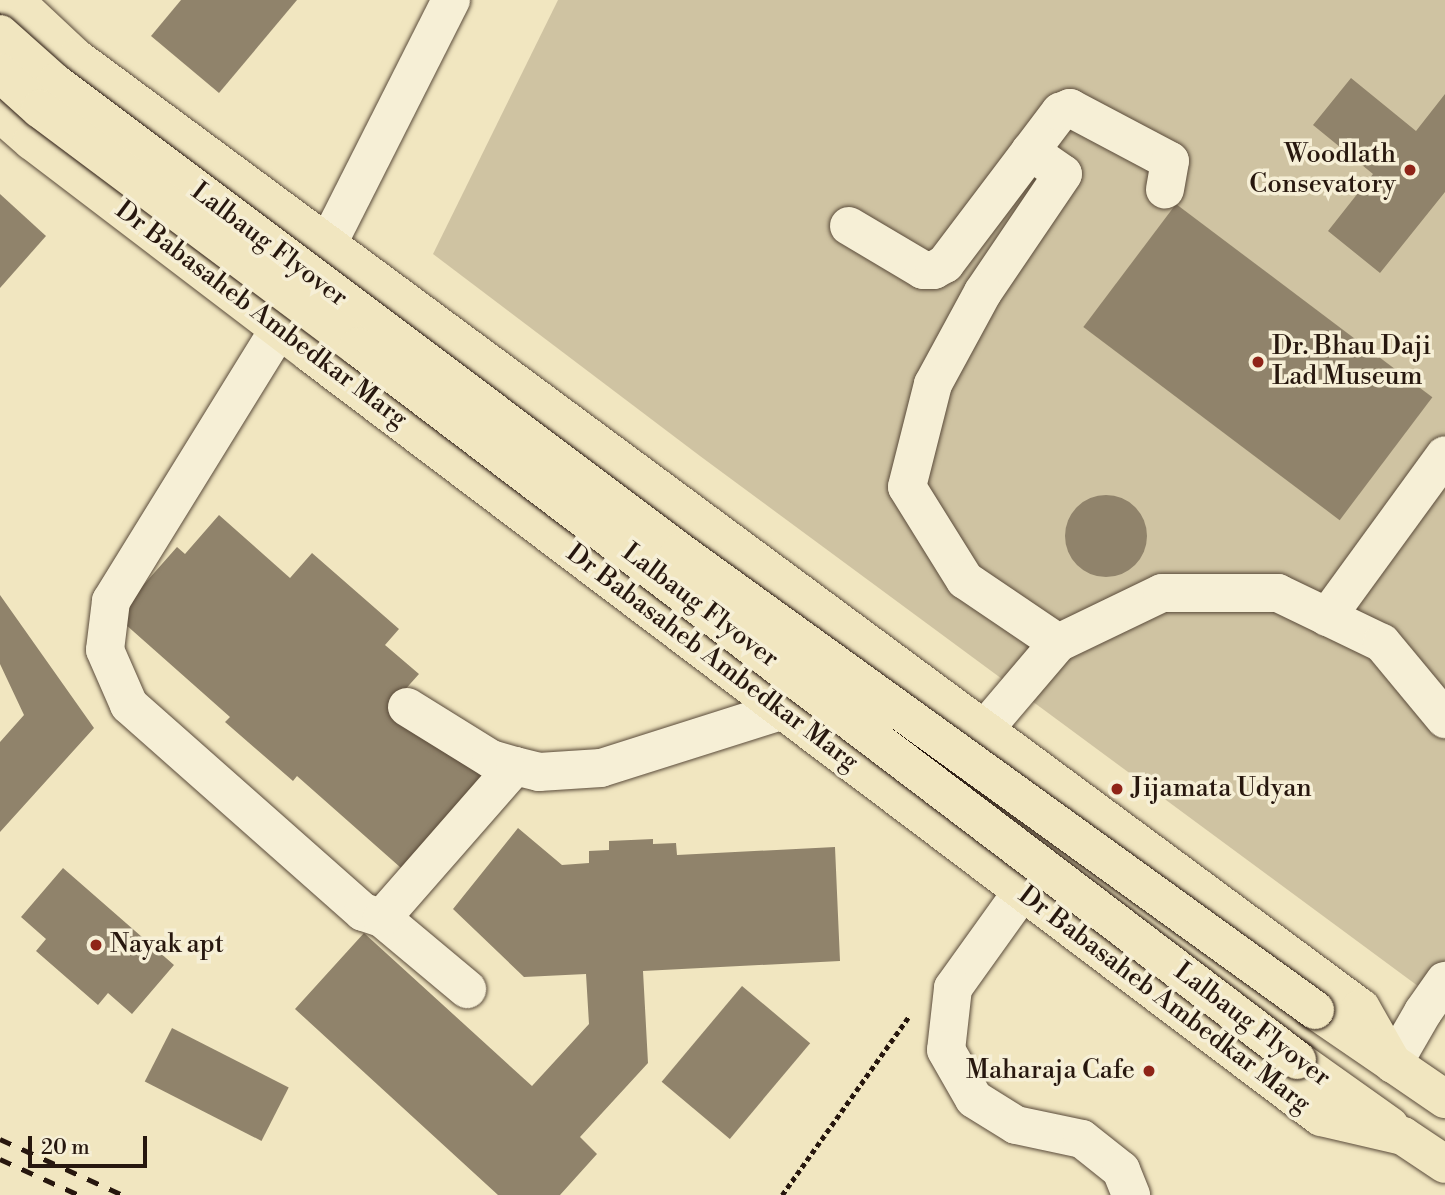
<!DOCTYPE html>
<style>
body{margin:0}
#map{position:relative;width:1445px;height:1195px;overflow:hidden;background:#f1e6c0;font-family:"Libre Bodoni",serif}
div>[style]{position:absolute}
.green>*{inset:0;background:#cfc3a2}
.building>*{inset:0;background:#90836b;transform-origin:0 0}
.round{border-radius:50%}
.path>*{height:4.5px;margin-top:-2.25px;transform-origin:0;background:repeating-linear-gradient(90deg,#27170e 0 5px,transparent 0 8.5px)}
.roads{filter:drop-shadow(0 0 2px #5a4b3a) drop-shadow(0 0 2px #5a4b3a)}
.minor>*{height:38px;margin:-19px;padding:0 19px;transform-origin:19px;border-radius:19px;background:#f6efd6}
.highway>*{height:38px;margin:-19px;padding:0 19px;transform-origin:19px;border-radius:19px;background:#f1e6c0}
.rail>*{height:5px;margin-top:-2.5px;transform-origin:0;background:repeating-linear-gradient(90deg,#27170e 0 12px,transparent 0 24px)}
.bridges{filter:drop-shadow(0 0 2px #27170e) drop-shadow(0 0 2px #27170e)}
.highway-bridge>*{height:38px;margin:-19px;padding:0 19px;transform-origin:19px;border-radius:19px;background:#f1e6c0}
.dots>*{width:19px;height:19px;translate:-50% -50%;box-sizing:border-box;border:4px solid #f6efd6;border-radius:50%}
span{translate:-50% -50%;white-space:nowrap;text-align:center;line-height:1.15;-webkit-text-stroke:7px #f6efd6;paint-order:stroke}
.poi-label{font-size:26px;color:#27170e}
.right{translate:-100% -50%;text-align:right}
.left{translate:0 -50%;text-align:left}
.street-label{font-size:26px;color:#27170e}
.scale{position:absolute;left:28px;top:1136px;width:119px;height:32px;box-sizing:border-box;border:4px solid #27170e;border-top:0;padding-left:9px;font-size:21px;line-height:24px;white-space:nowrap;color:#27170e;-webkit-text-stroke:5px #f6efd6;paint-order:stroke}
</style>
<div id="map">
<div class="green">
<div style="clip-path:polygon(558px 0,1445px 0,1445px 1006px,700px 456px,433px 254px)"></div>
</div>
<div class="building">
<div style="clip-path:polygon(181px 0,297px 0,219px 93px,151px 36px)"></div>
<div style="clip-path:polygon(1351px 78px,1416px 131px,1445px 94px,1445px 192px,1380px 273px,1328px 231px,1373px 174px,1313px 125px)"></div>
<div style="clip-path:polygon(0 194px,46px 236px,0 288px)"></div>
<div style="left:1176px;top:204px;width:321px;height:154px;rotate:37deg"></div>
<div class="round" style="left:1065px;top:495px;width:82px;height:82px"></div>
<div style="clip-path:polygon(219px 515px,290px 578px,312px 553px,399px 629px,385px 645px,419px 674px,394px 702px,495px 778px,409px 875px,297px 776px,293px 781px,225px 722px,230px 717px,116px 616px,177px 547px,185px 554px)"></div>
<div style="clip-path:polygon(0 595px,94px 728px,0 832px,0 742px,24px 715px,0 664px)"></div>
<div style="clip-path:polygon(518px 828px,562px 865px,589px 863px,589px 851px,609px 850px,609px 841px,653px 839px,653px 844px,676px 843px,677px 855px,835px 847px,840px 961px,643px 971px,648px 1063px,580px 1137px,597px 1154px,560px 1195px,498px 1195px,295px 1009px,364px 933px,532px 1086px,589px 1024px,586px 974px,524px 977px,453px 909px)"></div>
<div style="clip-path:polygon(63px 868px,174px 965px,132px 1014px,108px 993px,98px 1005px,36px 951px,46px 939px,21px 917px)"></div>
<div style="left:742px;top:986px;width:89px;height:125px;rotate:40deg"></div>
<div style="left:172px;top:1028px;width:131px;height:60px;rotate:27deg"></div>
</div>
<div class="path">
<div style="left:782px;top:1195px;width:219px;rotate:-54.6deg"></div>
</div>
<div class="roads">
<div class="minor">
<div style="left:451px;top:0;width:275px;rotate:116.8deg"></div>
<div style="left:327px;top:245px;width:97px;rotate:119.7deg"></div>
<div style="left:279px;top:329px;width:320px;rotate:121.7deg"></div>
<div style="left:111px;top:601px;width:49px;rotate:97deg"></div>
<div style="left:105px;top:650px;width:60px;rotate:66.4deg"></div>
<div style="left:129px;top:705px;width:312px;rotate:41.5deg"></div>
<div style="left:363px;top:912px;width:20px;rotate:18deg"></div>
<div style="left:382px;top:918px;width:111px;rotate:39.9deg"></div>
<div style="left:1030px;top:151px;width:40px;rotate:34.9deg"></div>
<div style="left:1063px;top:174px;width:143px;rotate:124.1deg"></div>
<div style="left:983px;top:292px;width:105px;rotate:118.5deg"></div>
<div style="left:933px;top:384px;width:106px;rotate:104.2deg"></div>
<div style="left:907px;top:487px;width:110px;rotate:58.1deg"></div>
<div style="left:965px;top:580px;width:112px;rotate:34.1deg"></div>
<div style="left:849px;top:226px;width:86px;rotate:30.7deg"></div>
<div style="left:923px;top:270px;width:11px"></div>
<div style="left:934px;top:270px;width:13px;rotate:-29deg"></div>
<div style="left:945px;top:264px;width:191px;rotate:-52.9deg"></div>
<div style="left:1060px;top:112px;width:11px;rotate:-22deg"></div>
<div style="left:1070px;top:108px;width:113px;rotate:27.9deg"></div>
<div style="left:1170px;top:161px;width:29px;rotate:100deg"></div>
<div style="left:1327px;top:617px;width:200px;rotate:-53.9deg"></div>
<div style="left:407px;top:707px;width:99px;rotate:31.8deg"></div>
<div style="left:491px;top:759px;width:25px;rotate:16deg"></div>
<div style="left:983px;top:731px;width:116px;rotate:-49.6deg"></div>
<div style="left:1058px;top:643px;width:115px;rotate:-25.7deg"></div>
<div style="left:1162px;top:593px;width:116px"></div>
<div style="left:1278px;top:593px;width:115px;rotate:25.7deg"></div>
<div style="left:1382px;top:643px;width:99px;rotate:50.3deg"></div>
<div style="left:1021px;top:893px;width:117px;rotate:125.6deg"></div>
<div style="left:953px;top:988px;width:62px;rotate:96.4deg"></div>
<div style="left:946px;top:1050px;width:56px;rotate:60.3deg"></div>
<div style="left:974px;top:1099px;width:49px;rotate:31.8deg"></div>
<div style="left:1016px;top:1125px;width:67px;rotate:12deg"></div>
<div style="left:1082px;top:1139px;width:50px;rotate:38.5deg"></div>
<div style="left:1121px;top:1170px;width:27px;rotate:68deg"></div>
<div style="left:382px;top:918px;width:202px;rotate:-48.8deg"></div>
<div style="left:515px;top:766px;width:25px;rotate:14deg"></div>
<div style="left:539px;top:772px;width:62px;rotate:-3.7deg"></div>
<div style="left:601px;top:768px;width:189px;rotate:-17.6deg"></div>
<div style="left:1393px;top:1064px;width:60px;rotate:-60deg"></div>
<div style="left:1423px;top:1012px;width:38px;rotate:-55deg"></div>
</div>
<div class="highway">
<div style="left:14px;top:0;width:85px;rotate:43.1deg"></div>
<div style="left:76px;top:58px;width:1598px;rotate:36.48deg"></div>
<div style="left:1361px;top:1008px;width:64px;rotate:60.3deg"></div>
<div style="left:0;top:113px;width:43px;rotate:41.2deg"></div>
<div style="left:32px;top:141px;width:350px;rotate:37.3deg"></div>
<div style="left:310px;top:353px;width:1267px;rotate:37.08deg"></div>
<div style="left:1321px;top:1117px;width:84px;rotate:13deg"></div>
<div style="left:1403px;top:1136px;width:50px;rotate:33.7deg"></div>
<div style="left:1315px;top:1010px;width:158px;rotate:34.4deg"></div>
<div style="left:1297px;top:1060px;width:114px;rotate:35.4deg"></div>
</div>
</div>
<div class="rail">
<div style="left:0;top:1139px;width:135px;rotate:24.5deg"></div>
<div style="left:0;top:1159px;width:87px;rotate:24.5deg"></div>
</div>
<div class="bridges">
<div class="highway-bridge">
<div style="left:0;top:34px;width:74px;rotate:41.7deg"></div>
<div style="left:55px;top:83px;width:781px;rotate:36.88deg"></div>
<div style="left:680px;top:552px;width:783px;rotate:35.8deg"></div>
<div style="left:0;top:73px;width:54px;rotate:42deg"></div>
<div style="left:40px;top:109px;width:397px;rotate:36.8deg"></div>
<div style="left:358px;top:347px;width:1179px;rotate:37.21deg"></div>
</div>
</div>
<div class="dots">
<div style="left:1410px;top:170px;background:#8f2418"></div>
<div style="left:1258px;top:362px;background:#8f2418"></div>
<div style="left:1117px;top:789px;background:#8f2418"></div>
<div style="left:96px;top:945px;background:#8f2418"></div>
<div style="left:1149px;top:1071px;background:#8f2418"></div>
</div>
<div class="poi-label">
<span class="right" style="left:1396px;top:170px">Woodlath<br>Consevatory</span>
<span class="left" style="left:1272px;top:362px">Dr. Bhau Daji<br>Lad Museum</span>
<span class="left" style="left:1131px;top:789px">Jijamata Udyan</span>
<span class="left" style="left:110px;top:945px">Nayak apt</span>
<span class="right" style="left:1135px;top:1071px">Maharaja Cafe</span>
</div>
<div class="street-label">
<span style="left:269px;top:245px;rotate:37deg">Lalbaug Flyover</span>
<span style="left:261px;top:315px;rotate:37deg">Dr Babasaheb Ambedkar Marg</span>
<span style="left:700px;top:606px;rotate:37deg">Lalbaug Flyover</span>
<span style="left:712px;top:658px;rotate:37deg">Dr Babasaheb Ambedkar Marg</span>
<span style="left:1164px;top:1000px;rotate:37deg">Dr Babasaheb Ambedkar Marg</span>
<span style="left:1252px;top:1025px;rotate:37deg">Lalbaug Flyover</span>
</div>
<div class="scale">20 m</div>
</div>
